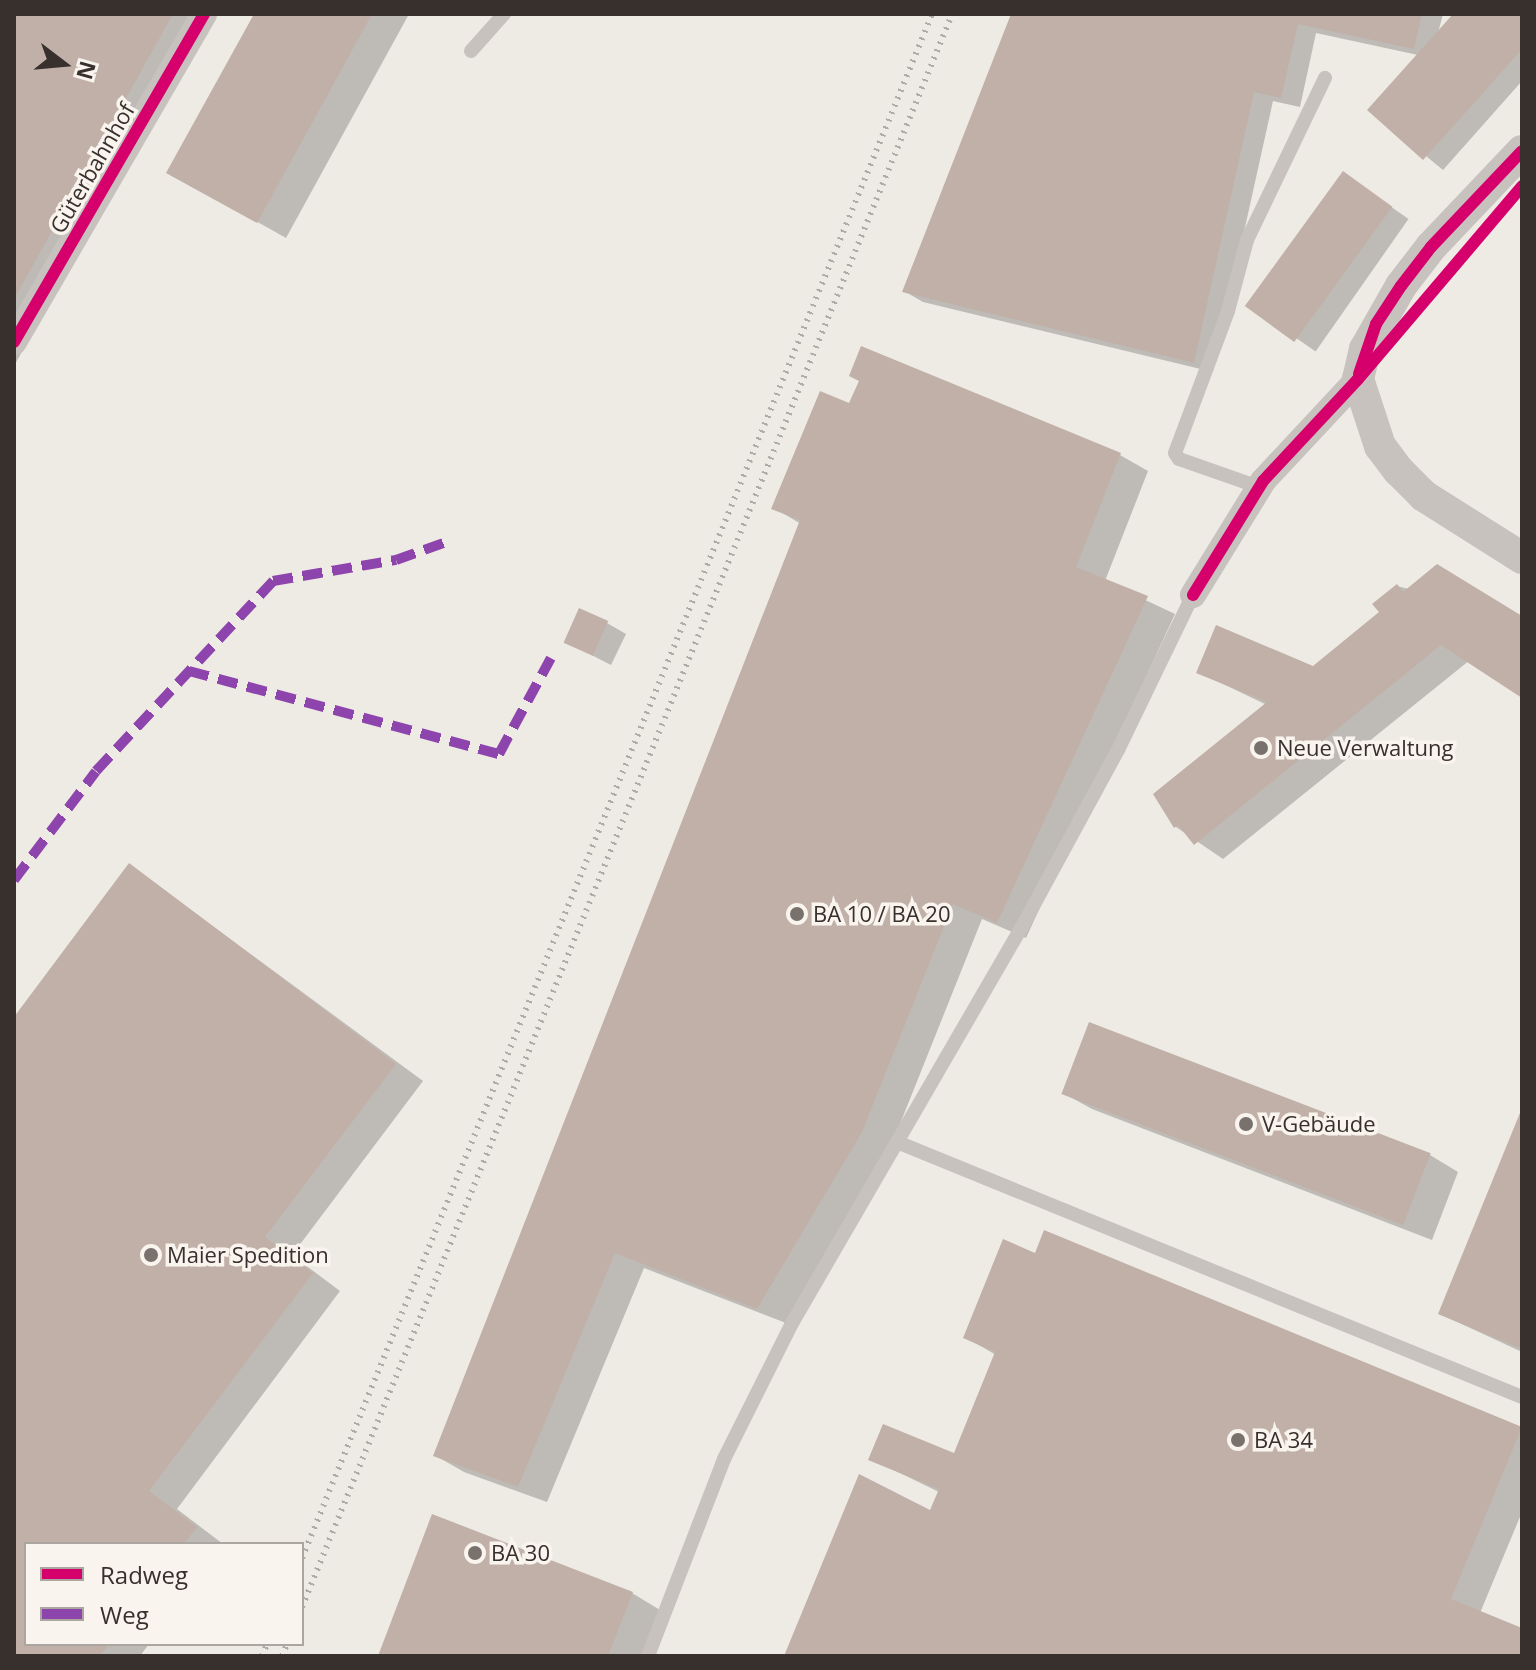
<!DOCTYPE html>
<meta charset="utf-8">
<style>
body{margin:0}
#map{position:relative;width:1536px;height:1670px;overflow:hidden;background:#eeeae4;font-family:"Open Sans",sans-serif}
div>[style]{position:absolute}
.shadow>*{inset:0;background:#0003;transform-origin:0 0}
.building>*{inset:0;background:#c0b0a8;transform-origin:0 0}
.service>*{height:14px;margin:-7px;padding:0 7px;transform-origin:7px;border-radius:7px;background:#c7c2be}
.minor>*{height:26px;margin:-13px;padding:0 13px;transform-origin:13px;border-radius:13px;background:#c7c2be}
.tertiary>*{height:32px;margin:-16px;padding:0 16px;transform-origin:16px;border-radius:16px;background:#c7c2be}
.rail>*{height:6px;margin-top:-3px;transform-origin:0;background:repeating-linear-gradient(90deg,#afaba8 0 2px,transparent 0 8px)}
.quiet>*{height:10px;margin-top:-5px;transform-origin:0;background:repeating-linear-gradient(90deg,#8e44ad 0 20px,transparent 0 30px)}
.cycleway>*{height:12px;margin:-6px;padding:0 6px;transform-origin:6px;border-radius:6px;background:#d6006c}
.dots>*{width:22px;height:22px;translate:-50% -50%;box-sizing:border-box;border:4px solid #f9f4ee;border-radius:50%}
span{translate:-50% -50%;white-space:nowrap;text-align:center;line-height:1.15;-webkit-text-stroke:7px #f9f4ee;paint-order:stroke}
.street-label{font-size:22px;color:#38302c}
.poi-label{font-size:22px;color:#38302c}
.left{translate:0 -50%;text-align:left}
.frame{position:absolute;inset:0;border:16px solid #38302c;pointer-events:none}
.legend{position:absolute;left:24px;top:1542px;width:280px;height:104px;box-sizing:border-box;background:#f9f4ee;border:2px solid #aca6a0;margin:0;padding:10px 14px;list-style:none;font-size:24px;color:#38302c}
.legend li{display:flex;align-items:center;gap:16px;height:40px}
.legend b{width:40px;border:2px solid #aca6a0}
.north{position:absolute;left:24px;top:24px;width:80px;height:80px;-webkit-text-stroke:6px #f9f4ee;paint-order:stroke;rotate:106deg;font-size:22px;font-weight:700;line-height:32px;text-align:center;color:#38302c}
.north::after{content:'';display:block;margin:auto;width:28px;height:36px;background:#38302c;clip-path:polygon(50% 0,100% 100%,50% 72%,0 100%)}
</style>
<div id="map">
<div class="shadow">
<div style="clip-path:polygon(14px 14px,211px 14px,14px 366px)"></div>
<div style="clip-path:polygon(256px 14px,409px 14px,286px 238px,197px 188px)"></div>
<div style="clip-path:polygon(1013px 14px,1443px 14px,1438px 33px,1455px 14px,1522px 14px,1522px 81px,1443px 170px,1370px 110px,1418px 55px,1316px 33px,1300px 107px,1273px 101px,1213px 372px,923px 302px,904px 291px)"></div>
<div style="left:1343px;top:173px;width:80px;height:162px;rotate:35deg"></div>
<div style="clip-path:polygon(850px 405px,1120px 455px,1148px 471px,1105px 581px,1175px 614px,1026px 938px,982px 919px,890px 1149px,786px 1323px,644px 1268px,547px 1502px,464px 1472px,436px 1456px,801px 524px,774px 508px)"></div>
<div style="clip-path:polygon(1397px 586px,1522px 618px,1522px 692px,1470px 660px,1223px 859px,1176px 827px,1156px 795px,1267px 705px,1198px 672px,1313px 668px,1382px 612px)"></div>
<div style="clip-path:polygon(607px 623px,626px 634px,611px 665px,566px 642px)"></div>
<div style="clip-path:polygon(130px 865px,423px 1081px,292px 1255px,340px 1291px,177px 1509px,223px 1544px,26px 1544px,26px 1644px,149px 1644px,140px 1656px,14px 1656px,14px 1020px)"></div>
<div style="clip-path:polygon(1063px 1093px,1430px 1155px,1458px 1172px,1432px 1240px,1092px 1109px)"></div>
<div style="clip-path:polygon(1522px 1113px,1522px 1352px,1440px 1314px)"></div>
<div style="clip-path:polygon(1045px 1233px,1522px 1430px,1522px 1512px,1480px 1613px,1522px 1630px,1522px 1656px,787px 1656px,931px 1513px,939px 1492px,871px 1459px,955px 1456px,996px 1355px,965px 1337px,1036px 1255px)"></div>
<div style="clip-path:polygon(632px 1593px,660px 1610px,642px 1656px,380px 1656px)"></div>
</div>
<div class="building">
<div style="clip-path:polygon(14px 14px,173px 14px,14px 299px)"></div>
<div style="clip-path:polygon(254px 14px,372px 14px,257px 223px,166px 173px)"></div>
<div style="clip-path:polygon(1011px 14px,1422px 14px,1414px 49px,1298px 24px,1281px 98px,1254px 92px,1194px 363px,902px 292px)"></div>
<div style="clip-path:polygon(1453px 14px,1522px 14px,1522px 49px,1423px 160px,1367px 110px)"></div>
<div style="left:1343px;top:171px;width:61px;height:167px;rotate:36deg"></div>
<div style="clip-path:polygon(861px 346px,1121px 453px,1076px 567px,1148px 596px,997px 923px,953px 904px,862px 1132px,757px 1309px,615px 1253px,518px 1487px,433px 1456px,800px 520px,771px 509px,820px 391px,849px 403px,859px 381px,849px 376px)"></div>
<div style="clip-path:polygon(1437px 564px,1522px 616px,1522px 698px,1441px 645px,1194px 845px,1178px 825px,1174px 828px,1153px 794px,1267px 702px,1196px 673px,1216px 625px,1313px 666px,1379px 612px,1372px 604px,1397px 584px,1403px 592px)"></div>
<div style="left:579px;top:608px;width:32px;height:38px;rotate:24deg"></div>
<div style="clip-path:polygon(129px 863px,396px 1064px,265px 1237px,313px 1273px,149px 1491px,197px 1527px,184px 1544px,26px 1544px,26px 1644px,109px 1644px,100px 1656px,14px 1656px,14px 1017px)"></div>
<div style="left:1089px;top:1022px;width:366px;height:77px;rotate:21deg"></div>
<div style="clip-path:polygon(1522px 1108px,1522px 1349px,1438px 1314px)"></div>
<div style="clip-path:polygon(1044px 1230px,1522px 1427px,1451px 1599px,1522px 1628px,1522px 1656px,784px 1656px,859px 1474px,930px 1510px,939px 1489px,868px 1460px,883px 1424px,954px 1453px,995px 1352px,963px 1338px,1003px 1239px,1035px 1253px)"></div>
<div style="clip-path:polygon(432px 1514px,633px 1592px,608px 1656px,378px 1656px)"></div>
</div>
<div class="service">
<div style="left:471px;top:51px;width:50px;rotate:-48.3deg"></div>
<div style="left:1259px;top:487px;width:85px;rotate:-160.7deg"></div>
<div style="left:1179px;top:459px;width:7px;rotate:-124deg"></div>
<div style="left:1175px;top:453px;width:152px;rotate:-69.5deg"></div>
<div style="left:1228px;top:311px;width:73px;rotate:-75deg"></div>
<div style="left:1247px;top:240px;width:180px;rotate:-64.3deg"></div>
<div style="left:897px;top:1142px;width:675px;rotate:22.2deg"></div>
<div style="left:648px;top:1656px;width:211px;rotate:-68.9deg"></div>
<div style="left:724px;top:1459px;width:150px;rotate:-63.4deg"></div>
<div style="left:791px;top:1325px;width:465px;rotate:-59.9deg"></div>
<div style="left:1024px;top:923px;width:197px;rotate:-61.5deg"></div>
<div style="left:1118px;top:750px;width:172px;rotate:-64.2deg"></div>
</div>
<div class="minor">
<div style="left:14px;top:342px;width:379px;rotate:-59.9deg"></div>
<div style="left:1193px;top:595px;width:134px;rotate:-58.4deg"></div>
<div style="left:1263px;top:481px;width:139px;rotate:-47deg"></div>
</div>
<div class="tertiary">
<div style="left:1522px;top:151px;width:132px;rotate:133.5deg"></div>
<div style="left:1431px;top:247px;width:49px;rotate:127.6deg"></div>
<div style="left:1401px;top:286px;width:73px;rotate:119.7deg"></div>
<div style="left:1365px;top:349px;width:31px;rotate:103deg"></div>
<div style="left:1358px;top:379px;width:71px;rotate:71.8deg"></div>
<div style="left:1380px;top:446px;width:31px;rotate:53deg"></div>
<div style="left:1399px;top:471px;width:35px;rotate:45deg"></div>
<div style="left:1424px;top:496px;width:116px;rotate:32.3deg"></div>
</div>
<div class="rail">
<div style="left:302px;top:1558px;width:1668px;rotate:-67.8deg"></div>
<div style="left:302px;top:1607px;width:1721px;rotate:-67.8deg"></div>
<div style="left:262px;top:1656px;width:13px;rotate:-67deg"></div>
<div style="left:282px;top:1656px;width:13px;rotate:-67deg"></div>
</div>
<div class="quiet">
<div style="left:189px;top:671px;width:321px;rotate:15deg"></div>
<div style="left:499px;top:754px;width:109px;rotate:-61.6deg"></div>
<div style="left:14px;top:880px;width:136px;rotate:-53deg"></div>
<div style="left:96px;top:771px;width:260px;rotate:-47deg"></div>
<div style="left:273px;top:581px;width:125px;rotate:-9.7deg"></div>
<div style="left:396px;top:560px;width:56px;rotate:-19.7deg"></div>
</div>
<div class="cycleway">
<div style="left:14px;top:342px;width:379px;rotate:-59.9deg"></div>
<div style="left:1359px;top:374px;width:53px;rotate:-71.2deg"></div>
<div style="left:1376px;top:324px;width:45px;rotate:-56.7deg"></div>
<div style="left:1401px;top:286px;width:49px;rotate:-52.4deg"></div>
<div style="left:1431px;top:247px;width:132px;rotate:-46.5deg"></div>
<div style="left:1193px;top:595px;width:134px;rotate:-58.4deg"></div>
<div style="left:1263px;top:481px;width:139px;rotate:-47deg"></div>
<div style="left:1358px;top:379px;width:253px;rotate:-49.6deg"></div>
</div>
<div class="dots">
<div style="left:1261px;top:748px;background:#78716c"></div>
<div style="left:797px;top:914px;background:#78716c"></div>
<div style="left:1246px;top:1124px;background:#78716c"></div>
<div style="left:151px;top:1255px;background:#78716c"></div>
<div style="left:1238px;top:1440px;background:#78716c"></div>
<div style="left:475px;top:1553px;background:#78716c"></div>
</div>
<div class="street-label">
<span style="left:92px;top:168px;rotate:-60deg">Güterbahnhof</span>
</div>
<div class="poi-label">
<span class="left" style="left:1277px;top:748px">Neue Verwaltung</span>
<span class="left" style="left:813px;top:914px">BA 10 / BA 20</span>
<span class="left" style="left:1262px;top:1124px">V-Gebäude</span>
<span class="left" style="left:167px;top:1255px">Maier Spedition</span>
<span class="left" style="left:1254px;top:1440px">BA 34</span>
<span class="left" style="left:491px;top:1553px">BA 30</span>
</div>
<div class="frame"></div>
<ul class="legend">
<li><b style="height:10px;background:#d6006c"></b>Radweg</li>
<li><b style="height:10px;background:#8e44ad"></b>Weg</li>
</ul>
<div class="north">N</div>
</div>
